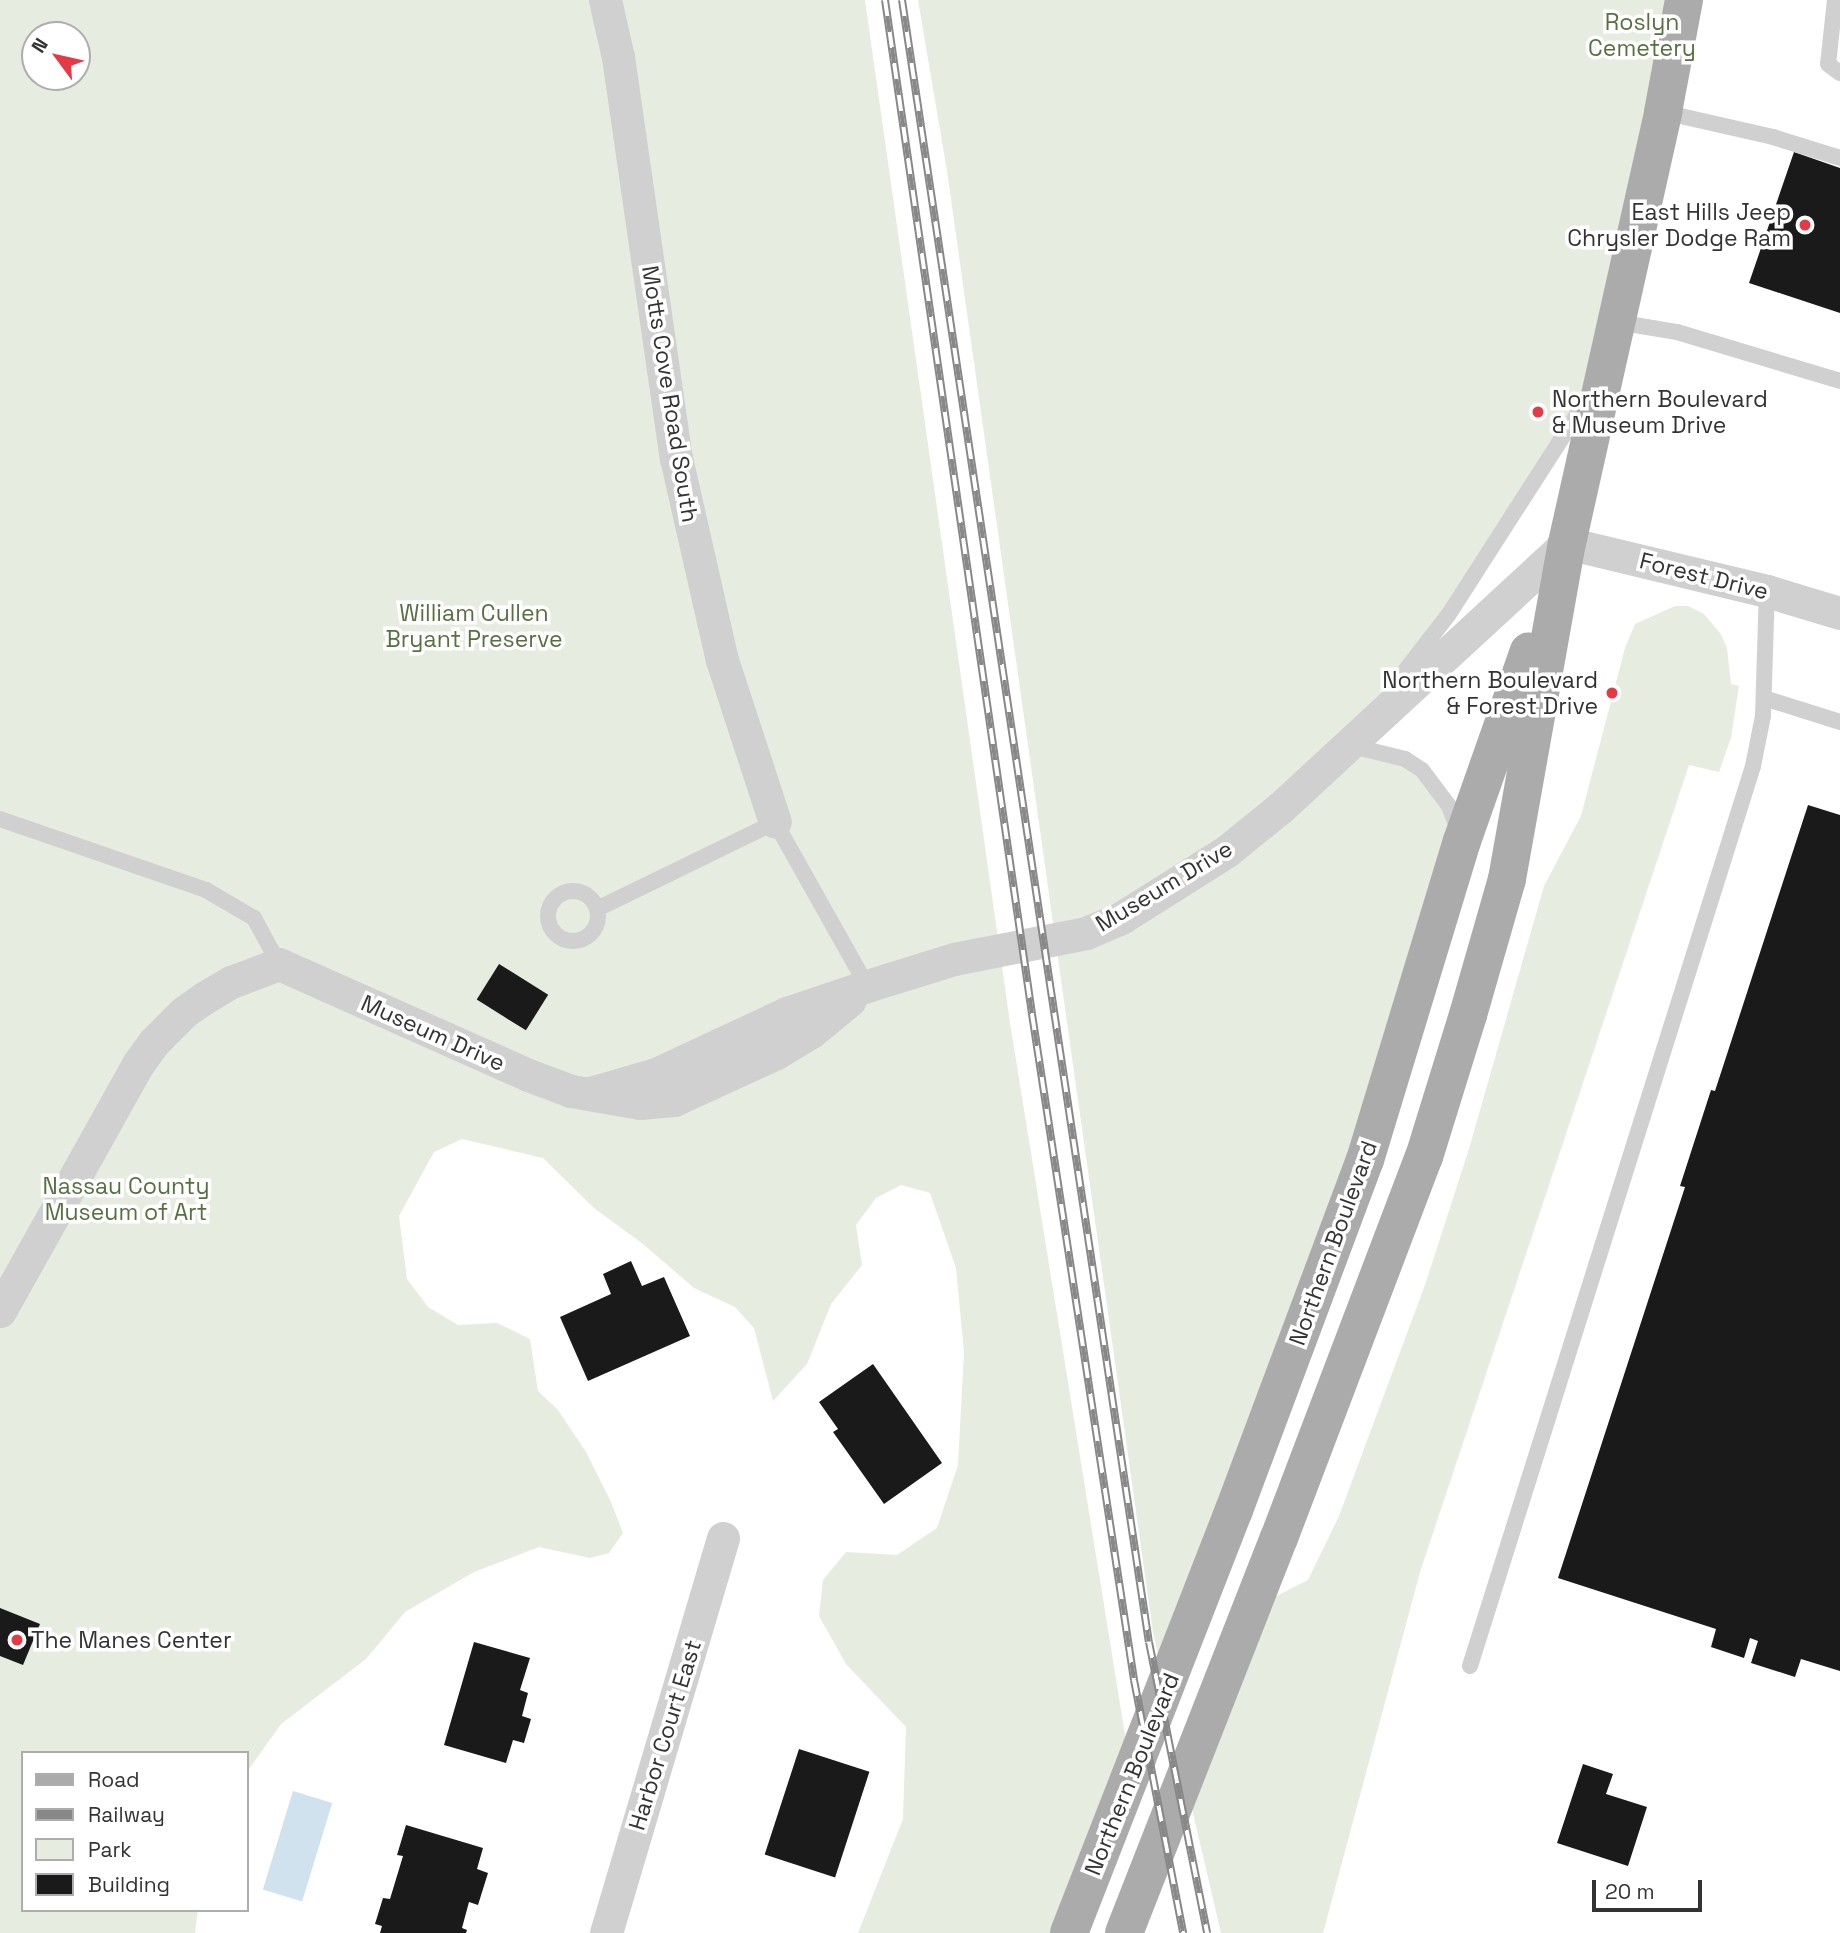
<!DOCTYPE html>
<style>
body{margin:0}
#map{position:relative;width:1840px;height:1933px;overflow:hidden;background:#fff;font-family:"Space Grotesk",sans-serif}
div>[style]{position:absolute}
.green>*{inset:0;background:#e6ecdf}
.water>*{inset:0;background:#cfe2ee;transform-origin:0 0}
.building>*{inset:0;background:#1a1a1a;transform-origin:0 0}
.lane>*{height:16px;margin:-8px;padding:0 8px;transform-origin:8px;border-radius:8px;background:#d0d0d0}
.lane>.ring{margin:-8px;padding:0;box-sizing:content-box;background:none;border:16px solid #d0d0d0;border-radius:50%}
.street>*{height:33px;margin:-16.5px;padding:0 16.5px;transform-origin:16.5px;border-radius:16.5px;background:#d0d0d0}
.primary>*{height:38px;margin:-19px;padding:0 19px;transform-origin:19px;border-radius:19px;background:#ababab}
.rail>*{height:8px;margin-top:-4px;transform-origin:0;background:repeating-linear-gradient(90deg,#fff 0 16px,#888 0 32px);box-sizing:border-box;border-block:2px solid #888}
.dots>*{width:19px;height:19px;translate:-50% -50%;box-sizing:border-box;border:4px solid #fff;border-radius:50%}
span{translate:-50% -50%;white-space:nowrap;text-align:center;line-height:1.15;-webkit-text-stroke:7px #fff;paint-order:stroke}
.park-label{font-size:23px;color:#56703f}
.poi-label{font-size:23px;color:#333}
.right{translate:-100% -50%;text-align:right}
.left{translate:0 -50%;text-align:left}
.street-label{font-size:23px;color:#333}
.legend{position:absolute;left:21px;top:1751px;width:228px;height:161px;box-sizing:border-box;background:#fff;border:2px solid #adadad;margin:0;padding:9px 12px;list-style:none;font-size:21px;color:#333}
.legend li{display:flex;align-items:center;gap:14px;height:35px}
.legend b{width:35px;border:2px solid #adadad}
.north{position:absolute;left:21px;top:21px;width:70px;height:70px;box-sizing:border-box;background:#fff;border:2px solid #adadad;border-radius:50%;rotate:303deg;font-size:19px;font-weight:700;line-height:28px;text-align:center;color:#333}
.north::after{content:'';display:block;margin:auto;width:24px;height:32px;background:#e63946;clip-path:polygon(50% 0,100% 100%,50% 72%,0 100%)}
.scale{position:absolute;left:1592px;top:1880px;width:110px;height:32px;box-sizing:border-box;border:4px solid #333;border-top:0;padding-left:9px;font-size:21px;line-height:24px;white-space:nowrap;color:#333;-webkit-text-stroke:5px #fff;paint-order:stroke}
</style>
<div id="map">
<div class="green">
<div style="clip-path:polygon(evenodd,0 0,865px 0,1010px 1023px,1131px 1772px,1068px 1933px,858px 1933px,903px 1819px,906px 1727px,846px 1664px,819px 1616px,823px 1580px,846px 1552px,897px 1555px,937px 1528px,958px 1465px,964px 1352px,956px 1268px,930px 1193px,901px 1185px,876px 1198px,856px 1225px,862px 1265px,831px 1304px,807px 1364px,773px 1401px,754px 1328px,735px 1307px,694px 1288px,643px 1244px,594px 1208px,543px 1158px,462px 1139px,434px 1152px,399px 1216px,407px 1279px,428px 1307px,458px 1325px,497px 1323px,530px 1339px,538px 1391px,558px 1410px,586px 1452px,611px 1502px,623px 1533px,609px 1553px,590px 1558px,539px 1547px,474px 1572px,405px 1612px,366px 1659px,281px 1724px,247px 1772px,247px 1753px,23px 1753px,23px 1910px,198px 1910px,195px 1933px,0 1933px,0 0,35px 35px,77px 35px,77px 77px,35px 77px,35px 35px)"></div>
<div style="clip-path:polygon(918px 0,1685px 0,1603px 368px,1445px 613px,1344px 744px,1416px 771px,1438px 796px,1460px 842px,1165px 1685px,1153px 1632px,947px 171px)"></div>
<div style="clip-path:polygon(1675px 606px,1688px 606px,1704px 614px,1720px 633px,1727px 648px,1731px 684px,1739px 686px,1731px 738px,1719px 772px,1689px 765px,1420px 1572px,1323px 1933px,1221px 1933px,1185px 1779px,1251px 1609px,1308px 1580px,1339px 1516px,1425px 1285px,1469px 1149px,1544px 886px,1581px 816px,1625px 648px,1635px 624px)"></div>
</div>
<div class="water">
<div style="left:293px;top:1791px;width:41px;height:103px;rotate:17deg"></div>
</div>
<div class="building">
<div style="clip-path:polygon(1794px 152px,1840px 168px,1840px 313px,1749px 283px)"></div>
<div style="clip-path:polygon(1808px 805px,1840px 815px,1840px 1671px,1801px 1659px,1795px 1677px,1751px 1663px,1758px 1641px,1750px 1638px,1744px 1658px,1711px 1647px,1716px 1629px,1558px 1578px,1685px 1187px,1680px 1186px,1711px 1090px,1715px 1091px)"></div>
<div style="left:499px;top:964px;width:58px;height:42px;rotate:32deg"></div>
<div style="clip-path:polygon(631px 1261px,642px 1286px,664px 1277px,690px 1336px,588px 1381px,560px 1317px,611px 1294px,603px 1274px)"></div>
<div style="clip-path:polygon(873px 1364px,942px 1463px,884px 1504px,833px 1432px,838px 1429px,819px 1402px)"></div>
<div style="clip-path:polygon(0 1608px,40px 1624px,23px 1665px,0 1656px)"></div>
<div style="clip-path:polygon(474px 1642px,530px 1658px,520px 1690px,528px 1693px,522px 1716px,531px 1719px,524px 1743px,513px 1740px,506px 1763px,444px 1745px)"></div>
<div style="left:799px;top:1749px;width:74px;height:111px;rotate:18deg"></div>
<div style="clip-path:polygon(1583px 1764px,1613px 1774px,1606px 1794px,1647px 1807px,1628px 1866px,1557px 1843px)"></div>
<div style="clip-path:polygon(406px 1825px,483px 1848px,477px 1869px,488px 1873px,478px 1905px,469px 1902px,462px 1928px,467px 1930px,466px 1933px,380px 1933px,382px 1926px,375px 1924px,383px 1898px,390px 1899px,403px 1856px,397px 1855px)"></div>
</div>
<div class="lane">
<div style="left:1835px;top:0;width:64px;rotate:96.2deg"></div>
<div style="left:1828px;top:64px;width:15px;rotate:37deg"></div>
<div style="left:1663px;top:112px;width:113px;rotate:12.8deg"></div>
<div style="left:1773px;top:137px;width:70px;rotate:17.4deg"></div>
<div style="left:1617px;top:322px;width:61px;rotate:9.5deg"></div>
<div style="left:1677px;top:332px;width:170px;rotate:16.7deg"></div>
<div style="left:1395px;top:684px;width:88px;rotate:-52.4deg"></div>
<div style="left:1449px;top:614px;width:253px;rotate:-57.3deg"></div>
<div style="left:1764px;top:698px;width:80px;rotate:17.5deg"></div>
<div style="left:1348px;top:745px;width:59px;rotate:13.8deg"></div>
<div style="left:1405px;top:759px;width:20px;rotate:33deg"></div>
<div style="left:1422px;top:770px;width:45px;rotate:53.1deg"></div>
<div style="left:1449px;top:806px;width:28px;rotate:69deg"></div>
<div style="left:0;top:819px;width:218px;rotate:19deg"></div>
<div style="left:206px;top:890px;width:56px;rotate:30.3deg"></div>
<div style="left:254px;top:918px;width:52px;rotate:61.5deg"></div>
<div class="ring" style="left:548px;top:891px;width:34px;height:34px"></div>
<div style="left:597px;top:909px;width:198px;rotate:-26deg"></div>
<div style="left:775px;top:822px;width:188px;rotate:60.7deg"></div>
<div style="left:1470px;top:1666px;width:943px;rotate:-72.54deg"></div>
<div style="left:1753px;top:766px;width:51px;rotate:-78.7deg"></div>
<div style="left:1763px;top:716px;width:125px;rotate:-88.2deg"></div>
</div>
<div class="street">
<div style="left:605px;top:0;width:58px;rotate:77.2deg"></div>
<div style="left:618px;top:57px;width:405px;rotate:81.8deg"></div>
<div style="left:676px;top:458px;width:207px;rotate:77.2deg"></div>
<div style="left:722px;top:660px;width:170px;rotate:71.9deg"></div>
<div style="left:590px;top:1093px;width:69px;rotate:-16.1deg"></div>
<div style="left:656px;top:1074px;width:145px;rotate:-25deg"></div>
<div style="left:787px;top:1013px;width:84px;rotate:-18.6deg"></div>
<div style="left:867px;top:986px;width:91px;rotate:-17.2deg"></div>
<div style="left:954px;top:959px;width:135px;rotate:-11.1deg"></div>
<div style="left:1086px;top:933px;width:38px;rotate:-23deg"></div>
<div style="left:1121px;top:918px;width:125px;rotate:-32.3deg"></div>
<div style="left:1227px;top:851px;width:68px;rotate:-39.1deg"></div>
<div style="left:1280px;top:808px;width:391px;rotate:-42.7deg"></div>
<div style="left:1567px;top:543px;width:206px;rotate:13.5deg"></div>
<div style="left:1767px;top:591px;width:76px;rotate:16.8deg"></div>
<div style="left:0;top:1311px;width:283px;rotate:-60.8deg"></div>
<div style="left:138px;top:1064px;width:26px;rotate:-54deg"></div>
<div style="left:153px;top:1043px;width:44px;rotate:-45deg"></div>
<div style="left:184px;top:1012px;width:24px;rotate:-35deg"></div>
<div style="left:204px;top:998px;width:31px;rotate:-31deg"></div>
<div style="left:231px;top:982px;width:51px;rotate:-20.6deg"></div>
<div style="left:279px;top:964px;width:273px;rotate:24deg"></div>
<div style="left:528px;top:1075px;width:46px;rotate:20.4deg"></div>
<div style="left:571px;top:1091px;width:70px;rotate:9.9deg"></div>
<div style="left:640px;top:1103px;width:34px;rotate:-5deg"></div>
<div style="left:674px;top:1100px;width:112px;rotate:-24.7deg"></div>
<div style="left:776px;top:1053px;width:41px;rotate:-31deg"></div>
<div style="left:811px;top:1032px;width:50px;rotate:-39.4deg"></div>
<div style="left:606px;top:1933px;width:412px;rotate:-73.5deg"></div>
</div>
<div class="primary">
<div style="left:1069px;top:1933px;width:454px;rotate:-68.7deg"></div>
<div style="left:1234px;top:1510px;width:374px;rotate:-69.5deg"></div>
<div style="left:1365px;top:1160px;width:333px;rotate:-73.1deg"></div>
<div style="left:1462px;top:841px;width:201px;rotate:-70.6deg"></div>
<div style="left:1124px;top:1933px;width:424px;rotate:-68.6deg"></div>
<div style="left:1279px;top:1538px;width:408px;rotate:-69.2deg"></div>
<div style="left:1424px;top:1157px;width:149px;rotate:-72.8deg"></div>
<div style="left:1468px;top:1015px;width:141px;rotate:-74deg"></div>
<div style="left:1507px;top:879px;width:341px;rotate:-79.9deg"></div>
<div style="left:1567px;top:543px;width:442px;rotate:-77.4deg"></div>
<div style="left:1663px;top:112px;width:114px;rotate:-79.4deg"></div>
</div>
<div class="rail">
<div style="left:885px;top:0;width:1025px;rotate:81.75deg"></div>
<div style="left:1032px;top:1014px;width:674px;rotate:81.29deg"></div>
<div style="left:1134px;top:1680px;width:258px;rotate:79deg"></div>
<div style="left:902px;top:0;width:1660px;rotate:81.45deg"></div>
<div style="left:1149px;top:1642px;width:297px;rotate:78.7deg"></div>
</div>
<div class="dots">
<div style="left:1805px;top:225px;background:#e63946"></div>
<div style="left:1538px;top:412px;background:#e63946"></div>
<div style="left:1612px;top:693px;background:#e63946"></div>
<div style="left:17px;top:1640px;background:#e63946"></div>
</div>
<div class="park-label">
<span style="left:1642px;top:35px">Roslyn<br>Cemetery</span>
<span style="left:474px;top:626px">William Cullen<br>Bryant Preserve</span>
<span style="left:126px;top:1199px">Nassau County<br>Museum of Art</span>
</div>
<div class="poi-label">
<span class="right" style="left:1791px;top:225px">East Hills Jeep<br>Chrysler Dodge Ram</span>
<span class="left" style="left:1552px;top:412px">Northern Boulevard<br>&amp; Museum Drive</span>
<span class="right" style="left:1598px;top:693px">Northern Boulevard<br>&amp; Forest Drive</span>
<span class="left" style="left:31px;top:1640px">The Manes Center</span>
</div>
<div class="street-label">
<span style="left:670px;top:394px;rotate:81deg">Motts Cove Road South</span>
<span style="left:1704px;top:576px;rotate:14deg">Forest Drive</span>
<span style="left:1164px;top:886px;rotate:-31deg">Museum Drive</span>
<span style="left:433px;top:1033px;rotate:24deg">Museum Drive</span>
<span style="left:1333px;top:1243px;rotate:-70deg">Northern Boulevard</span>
<span style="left:665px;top:1735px;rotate:-73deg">Harbor Court East</span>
<span style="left:1132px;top:1774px;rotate:-68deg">Northern Boulevard</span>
</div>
<ul class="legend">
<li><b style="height:9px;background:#ababab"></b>Road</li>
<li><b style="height:9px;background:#888"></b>Railway</li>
<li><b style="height:19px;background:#e6ecdf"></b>Park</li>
<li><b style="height:19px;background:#1a1a1a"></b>Building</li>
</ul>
<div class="north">N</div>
<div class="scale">20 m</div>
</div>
